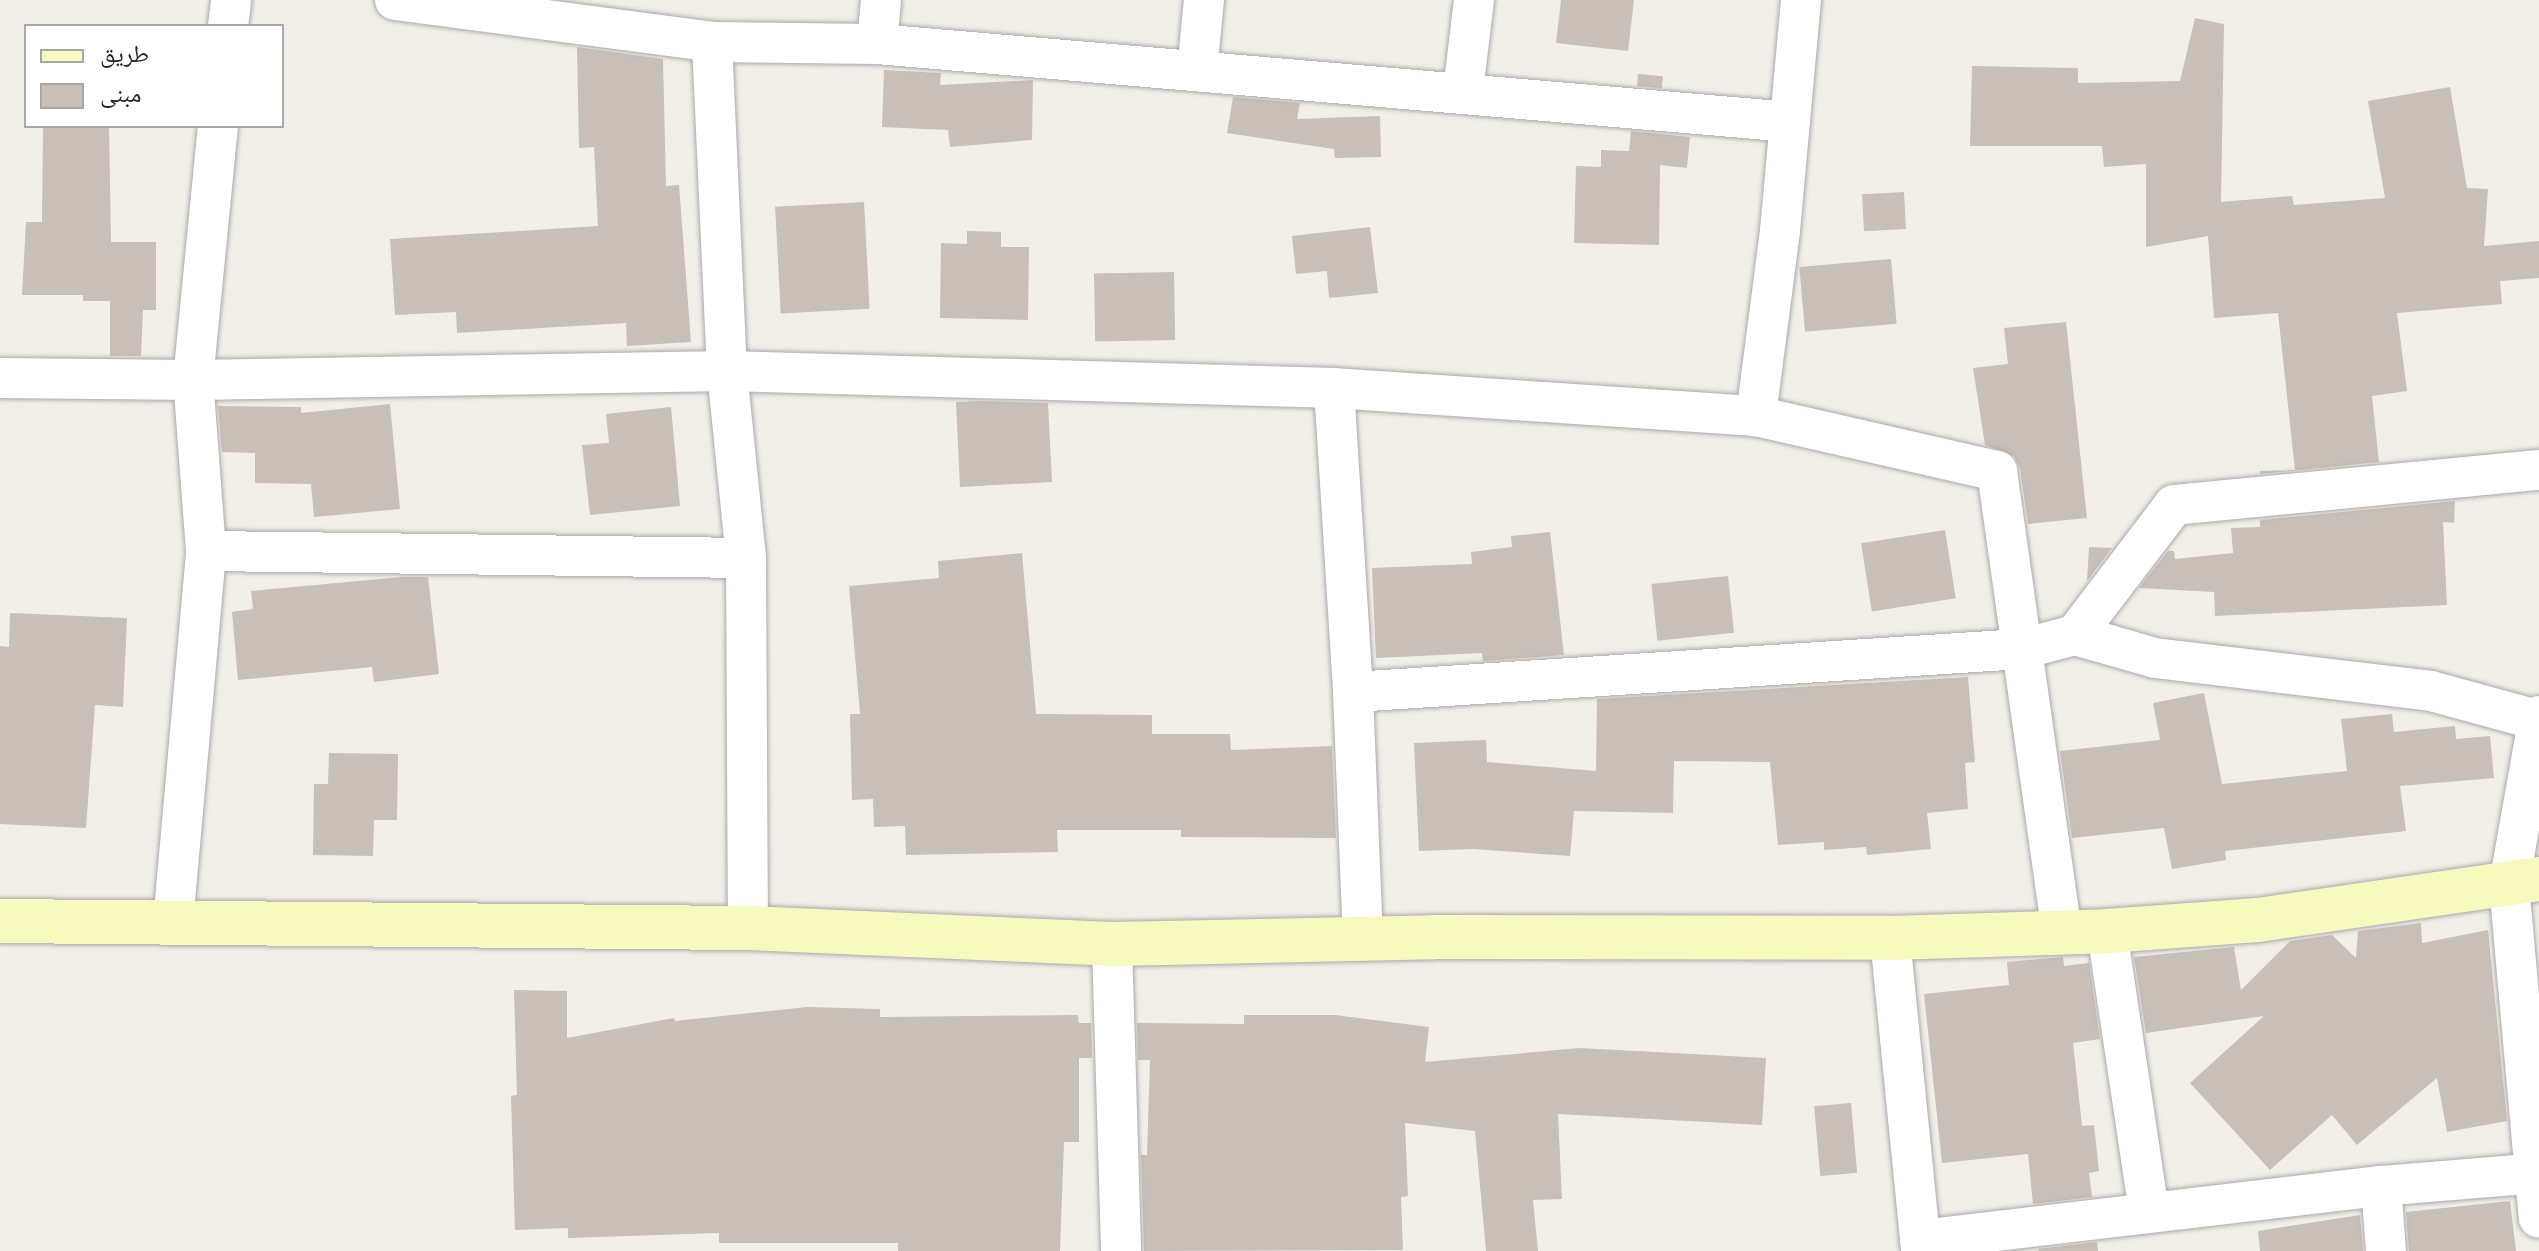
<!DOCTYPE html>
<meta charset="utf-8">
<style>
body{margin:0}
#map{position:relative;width:2539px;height:1251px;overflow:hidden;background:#f2efe9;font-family:"Asap Condensed","Noto Naskh Arabic",sans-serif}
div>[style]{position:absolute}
.building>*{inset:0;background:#c7bfb8;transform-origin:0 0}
.roads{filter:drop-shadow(0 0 2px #a9a9a9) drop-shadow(0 0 2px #a9a9a9)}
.street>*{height:40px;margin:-20px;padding:0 20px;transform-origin:20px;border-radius:20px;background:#fff}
.secondary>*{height:44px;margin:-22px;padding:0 22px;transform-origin:22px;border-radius:22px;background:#f7fabf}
span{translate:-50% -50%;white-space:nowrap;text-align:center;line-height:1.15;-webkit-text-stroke:6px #fff;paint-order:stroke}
.legend{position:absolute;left:24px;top:24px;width:260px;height:104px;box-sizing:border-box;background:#fff;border:2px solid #a7a7a7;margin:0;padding:10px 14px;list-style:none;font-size:24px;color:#222}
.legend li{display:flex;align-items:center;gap:16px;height:40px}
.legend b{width:40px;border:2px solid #a7a7a7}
</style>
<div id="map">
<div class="building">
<div style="clip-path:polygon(1561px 0,1634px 0,1628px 51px,1556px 43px)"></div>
<div style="clip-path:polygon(2195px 18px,2224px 24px,2221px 202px,2292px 196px,2294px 205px,2385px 198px,2368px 101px,2450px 87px,2467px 188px,2488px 189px,2484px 246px,2539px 241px,2539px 278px,2500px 281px,2502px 304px,2397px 313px,2407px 391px,2372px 396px,2379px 462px,2260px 474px,2260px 471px,2295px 470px,2278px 313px,2214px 318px,2208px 236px,2146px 247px,2146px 164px,2104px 167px,2102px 146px,1970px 146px,1972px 66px,2078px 68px,2078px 83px,2180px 81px)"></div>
<div style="clip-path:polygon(577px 47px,663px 59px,666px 186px,679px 185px,691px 342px,627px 346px,626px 323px,457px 333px,456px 312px,395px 315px,390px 239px,598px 226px,594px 147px,579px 148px)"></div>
<div style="clip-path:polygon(884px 70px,941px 73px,940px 85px,1033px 80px,1032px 140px,950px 147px,948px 130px,882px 127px)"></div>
<div style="left:1638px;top:74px;width:25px;height:12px;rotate:5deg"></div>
<div style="clip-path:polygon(1233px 97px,1300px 103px,1297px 119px,1380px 116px,1381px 157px,1335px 158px,1334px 149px,1227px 133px)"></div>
<div style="clip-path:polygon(43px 126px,109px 126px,111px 242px,156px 242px,156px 310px,143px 310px,141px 356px,110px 356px,110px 301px,83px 301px,83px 295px,22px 295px,26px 222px,42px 222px)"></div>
<div style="clip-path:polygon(1631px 131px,1690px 137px,1687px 168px,1660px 165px,1659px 245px,1574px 243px,1576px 166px,1601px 167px,1601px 150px,1629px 151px)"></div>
<div style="left:1904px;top:192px;width:37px;height:42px;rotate:87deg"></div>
<div style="left:864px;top:202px;width:107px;height:89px;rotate:87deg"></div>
<div style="clip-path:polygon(1370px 227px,1378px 293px,1329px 298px,1327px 271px,1296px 274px,1292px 236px)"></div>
<div style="clip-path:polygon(967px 231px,1001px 232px,1001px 247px,1029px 247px,1028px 320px,940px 318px,941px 243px,967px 244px)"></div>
<div style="left:1891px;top:259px;width:65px;height:92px;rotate:85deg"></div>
<div style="left:1174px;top:272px;width:68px;height:80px;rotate:89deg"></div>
<div style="clip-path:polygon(2066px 322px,2087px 518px,2028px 524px,2020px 468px,2014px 456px,1985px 445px,1973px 368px,2008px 364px,2004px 328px)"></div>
<div style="clip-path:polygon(981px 401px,1048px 403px,1052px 482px,960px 487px,956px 402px)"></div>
<div style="clip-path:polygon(390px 404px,400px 509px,314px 517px,311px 484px,255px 483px,255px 453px,222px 452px,218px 406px,301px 407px,301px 413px)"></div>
<div style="clip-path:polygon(671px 407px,680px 506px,590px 515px,582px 445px,609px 443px,606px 414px)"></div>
<div style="clip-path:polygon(2455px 501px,2454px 523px,2443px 522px,2447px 605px,2215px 616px,2214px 592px,2139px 588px,2168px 551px,2174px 551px,2175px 559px,2233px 553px,2231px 528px,2260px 527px,2260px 520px)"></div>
<div style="left:1945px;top:530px;width:69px;height:85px;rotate:81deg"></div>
<div style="clip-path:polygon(1550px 532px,1564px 655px,1483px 661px,1482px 653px,1376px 658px,1372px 568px,1472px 564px,1471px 552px,1512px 547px,1511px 536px)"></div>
<div style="clip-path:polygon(2089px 547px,2112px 548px,2087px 581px)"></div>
<div style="clip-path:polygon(1022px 553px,1036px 714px,1152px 715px,1152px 734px,1230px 734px,1231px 750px,1332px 746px,1336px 838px,1181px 837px,1181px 830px,1057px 830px,1058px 852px,906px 855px,905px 826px,874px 827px,873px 799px,852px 800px,850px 714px,860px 714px,849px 586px,939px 578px,938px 561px)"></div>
<div style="left:1728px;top:576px;width:57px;height:77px;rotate:84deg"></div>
<div style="clip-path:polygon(401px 577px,428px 577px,439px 674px,374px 682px,372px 667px,238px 680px,232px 612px,253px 609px,251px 591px)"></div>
<div style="clip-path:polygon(10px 613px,127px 618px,123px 707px,95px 705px,86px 828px,0 824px,0 646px,9px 647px)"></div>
<div style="clip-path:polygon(1968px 677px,1975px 762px,1965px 763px,1968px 809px,1927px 813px,1931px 849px,1867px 855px,1866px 847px,1824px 850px,1824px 842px,1778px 845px,1770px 762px,1674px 761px,1673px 813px,1574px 811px,1570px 856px,1473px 849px,1419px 851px,1414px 743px,1486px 740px,1487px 762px,1596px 771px,1597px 699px)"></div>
<div style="clip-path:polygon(2204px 693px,2222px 784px,2347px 771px,2341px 719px,2392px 714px,2394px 732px,2455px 726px,2456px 739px,2490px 736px,2494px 778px,2400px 786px,2406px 831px,2225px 851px,2226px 860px,2172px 869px,2164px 828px,2072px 838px,2060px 751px,2160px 740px,2153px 703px)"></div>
<div style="clip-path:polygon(329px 753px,398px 754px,397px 820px,374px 820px,373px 856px,313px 855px,314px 784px,328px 784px)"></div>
<div style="clip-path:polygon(2421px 923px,2422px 943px,2488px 930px,2507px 1121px,2447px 1132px,2437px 1078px,2357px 1145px,2332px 1115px,2270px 1170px,2190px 1083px,2264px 1016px,2146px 1033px,2134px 957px,2234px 947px,2241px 990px,2290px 941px,2332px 935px,2356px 958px,2358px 931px)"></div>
<div style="clip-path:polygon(2063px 957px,2064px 966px,2089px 963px,2100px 1039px,2073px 1043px,2082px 1126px,2094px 1125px,2099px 1171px,2089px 1173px,2092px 1197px,2033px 1204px,2028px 1154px,1942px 1163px,1924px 994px,2009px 985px,2007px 962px)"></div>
<div style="clip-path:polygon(514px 990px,567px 991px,567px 1038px,674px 1018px,675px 1021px,807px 1007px,880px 1009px,880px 1017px,1078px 1015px,1079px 1023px,1091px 1023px,1092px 1058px,1079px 1058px,1079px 1142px,1064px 1142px,1060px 1251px,898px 1251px,898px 1243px,719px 1243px,719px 1233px,568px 1238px,568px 1228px,515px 1230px,511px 1096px,517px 1095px)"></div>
<div style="clip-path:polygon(1244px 1015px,1335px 1015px,1429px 1027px,1425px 1062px,1580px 1048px,1766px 1058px,1762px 1125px,1558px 1114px,1562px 1199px,1533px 1200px,1538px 1251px,1486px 1251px,1475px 1131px,1405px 1123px,1408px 1196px,1401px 1197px,1403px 1250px,1144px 1251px,1141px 1155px,1147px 1155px,1150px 1060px,1138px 1060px,1137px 1023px,1244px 1024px)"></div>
<div style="left:1851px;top:1103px;width:70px;height:37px;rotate:85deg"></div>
<div style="clip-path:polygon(2510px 1201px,2516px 1251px,2409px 1251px,2406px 1212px)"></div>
<div style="clip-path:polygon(2360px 1215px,2363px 1251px,2260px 1251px,2258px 1231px)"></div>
<div style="clip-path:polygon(2097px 1242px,2098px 1251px,2039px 1251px,2038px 1249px)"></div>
</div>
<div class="roads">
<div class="street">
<div style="left:395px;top:0;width:320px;rotate:7.5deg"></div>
<div style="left:712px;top:42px;width:165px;rotate:0.7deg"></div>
<div style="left:877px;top:44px;width:916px;rotate:4.88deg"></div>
<div style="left:1801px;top:0;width:232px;rotate:95.2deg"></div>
<div style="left:1780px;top:231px;width:187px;rotate:97.4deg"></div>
<div style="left:1756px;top:416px;width:247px;rotate:12.9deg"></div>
<div style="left:1997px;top:471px;width:466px;rotate:82deg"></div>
<div style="left:228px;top:26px;width:26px;rotate:-83deg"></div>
<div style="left:712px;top:42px;width:329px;rotate:87.4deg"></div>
<div style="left:727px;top:371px;width:188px;rotate:84.2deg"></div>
<div style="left:746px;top:558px;width:370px;rotate:89.7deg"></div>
<div style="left:877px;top:44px;width:44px;rotate:-84.8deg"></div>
<div style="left:1197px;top:71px;width:71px;rotate:-84.4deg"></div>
<div style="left:1463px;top:91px;width:92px;rotate:-83.1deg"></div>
<div style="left:0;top:378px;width:193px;rotate:0.6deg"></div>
<div style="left:193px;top:380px;width:534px;rotate:-0.97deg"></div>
<div style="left:727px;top:371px;width:607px;rotate:1.6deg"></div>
<div style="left:1334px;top:388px;width:423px;rotate:3.8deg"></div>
<div style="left:1334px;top:388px;width:305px;rotate:86.4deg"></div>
<div style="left:1353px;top:692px;width:248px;rotate:87.7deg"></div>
<div style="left:206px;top:551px;width:540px;rotate:0.74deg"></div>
<div style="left:2075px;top:635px;width:83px;rotate:16deg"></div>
<div style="left:2155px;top:658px;width:278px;rotate:6.8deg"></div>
<div style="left:2431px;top:691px;width:110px;rotate:15.3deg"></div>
<div style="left:1353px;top:692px;width:670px;rotate:-3.68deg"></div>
<div style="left:2022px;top:649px;width:55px;rotate:-14.8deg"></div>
<div style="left:2075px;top:635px;width:163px;rotate:-52.7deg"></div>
<div style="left:2174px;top:505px;width:367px;rotate:-5.5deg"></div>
<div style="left:2539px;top:716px;width:171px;rotate:100.1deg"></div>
<div style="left:2509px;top:884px;width:335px;rotate:84.9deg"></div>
<div style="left:173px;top:923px;width:373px;rotate:-84.9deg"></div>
<div style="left:206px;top:551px;width:171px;rotate:-94.3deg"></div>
<div style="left:193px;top:380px;width:255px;rotate:-84.4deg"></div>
<div style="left:2107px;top:931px;width:283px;rotate:81.5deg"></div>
<div style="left:1890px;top:938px;width:315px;rotate:84.3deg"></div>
<div style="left:1112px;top:944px;width:307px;rotate:88.3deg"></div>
<div style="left:2381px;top:1186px;width:65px;rotate:85.6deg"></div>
<div style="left:1920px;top:1240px;width:464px;rotate:-6.7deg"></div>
<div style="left:2381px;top:1186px;width:159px;rotate:-4.7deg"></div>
</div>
<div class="secondary">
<div style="left:0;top:921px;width:748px;rotate:0.54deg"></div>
<div style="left:748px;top:928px;width:364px;rotate:2.5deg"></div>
<div style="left:1112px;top:944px;width:323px;rotate:-1.2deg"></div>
<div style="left:1435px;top:937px;width:455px;rotate:0.1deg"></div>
<div style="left:1890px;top:938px;width:217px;rotate:-1.8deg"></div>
<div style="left:2107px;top:931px;width:151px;rotate:-4.2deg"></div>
<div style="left:2258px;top:920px;width:284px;rotate:-8.3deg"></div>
</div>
</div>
<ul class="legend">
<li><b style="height:10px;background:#f7fabf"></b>طريق</li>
<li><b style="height:22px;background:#c7bfb8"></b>مبنى</li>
</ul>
</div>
